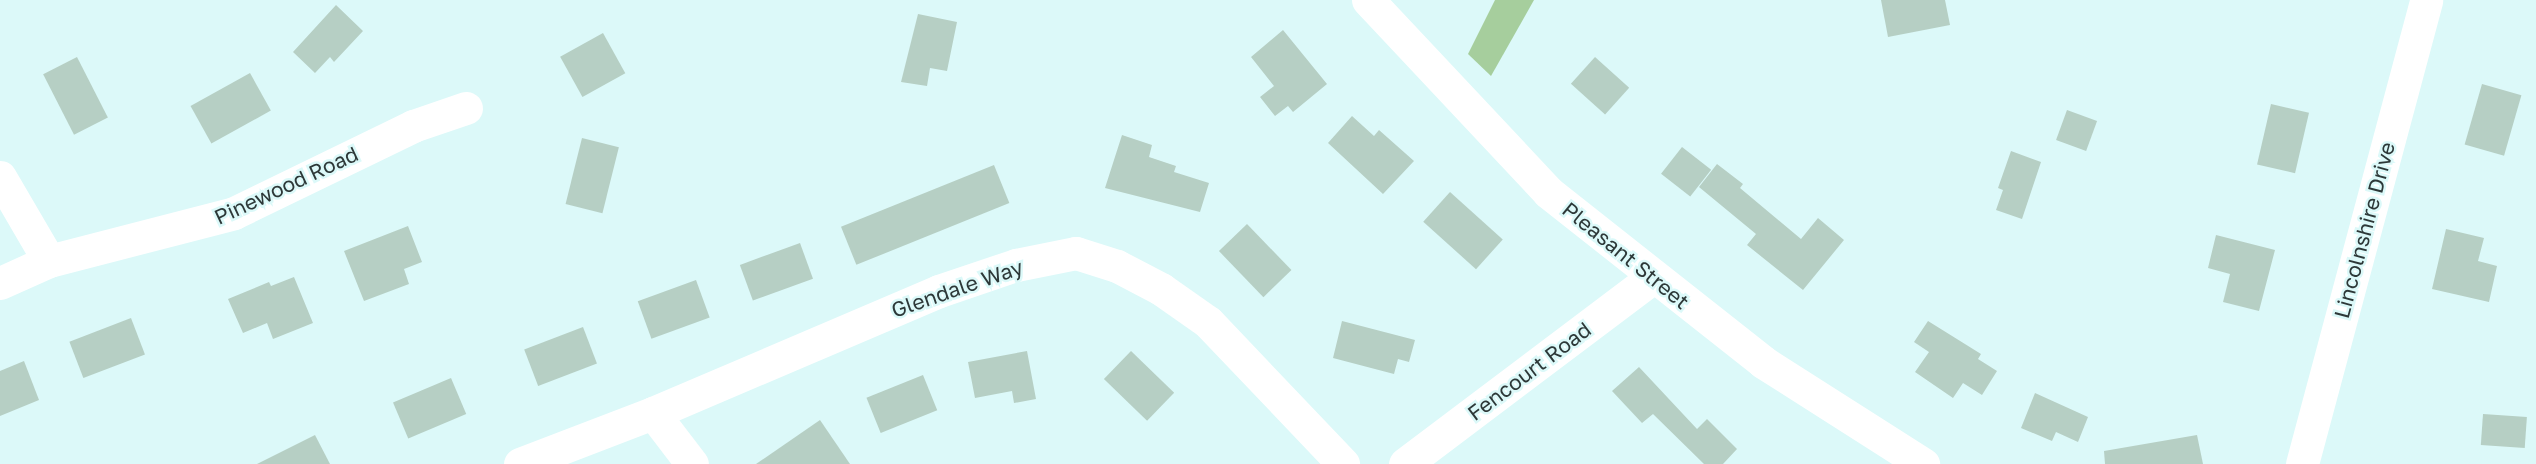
<!DOCTYPE html>
<style>
body{margin:0}
#map{position:relative;width:2536px;height:464px;overflow:hidden;background:#dcf9f9;font-family:"Golos Text",sans-serif}
div>[style]{position:absolute}
.green>*{inset:0;background:#a6ce9d}
.building>*{inset:0;background:#b6cfc4;transform-origin:0 0}
.minor>*{height:33px;margin:-16.5px;padding:0 16.5px;transform-origin:16.5px;border-radius:16.5px;background:#fff}
.secondary>*{height:33px;margin:-16.5px;padding:0 16.5px;transform-origin:16.5px;border-radius:16.5px;background:#fff}
span{translate:-50% -50%;white-space:nowrap;text-align:center;line-height:1.15;-webkit-text-stroke:5px #dcf9f9;paint-order:stroke}
.street-label{font-size:21px;color:#2d3838}
</style>
<div id="map">
<div class="green">
<div style="clip-path:polygon(1495px 0,1534px 0,1491px 76px,1468px 54px)"></div>
</div>
<div class="building">
<div style="clip-path:polygon(1881px 0,1945px 0,1950px 25px,1888px 37px)"></div>
<div style="clip-path:polygon(336px 5px,363px 31px,334px 62px,330px 57px,315px 73px,293px 52px)"></div>
<div style="clip-path:polygon(918px 14px,957px 22px,947px 71px,930px 68px,927px 86px,901px 82px)"></div>
<div style="clip-path:polygon(1283px 30px,1327px 84px,1293px 112px,1288px 106px,1275px 116px,1260px 97px,1274px 86px,1251px 57px)"></div>
<div style="left:603px;top:33px;width:46px;height:49px;rotate:61deg"></div>
<div style="left:77px;top:57px;width:68px;height:38px;rotate:63deg"></div>
<div style="left:1595px;top:57px;width:46px;height:36px;rotate:42deg"></div>
<div style="left:250px;top:73px;width:43px;height:68px;rotate:61deg"></div>
<div style="left:2482px;top:84px;width:41px;height:63px;rotate:16deg"></div>
<div style="left:2271px;top:104px;width:39px;height:62px;rotate:13deg"></div>
<div style="left:2067px;top:110px;width:32px;height:32px;rotate:20deg"></div>
<div style="clip-path:polygon(1352px 116px,1374px 136px,1379px 130px,1414px 161px,1383px 194px,1328px 143px)"></div>
<div style="clip-path:polygon(1122px 135px,1152px 145px,1149px 157px,1176px 166px,1174px 172px,1209px 183px,1200px 212px,1105px 188px)"></div>
<div style="left:582px;top:138px;width:38px;height:68px;rotate:14deg"></div>
<div style="left:1682px;top:147px;width:37px;height:34px;rotate:38deg"></div>
<div style="clip-path:polygon(2011px 151px,2041px 162px,2022px 219px,1996px 210px,2003px 190px,1998px 188px)"></div>
<div style="clip-path:polygon(1717px 164px,1743px 184px,1740px 188px,1801px 239px,1818px 218px,1844px 240px,1803px 290px,1747px 245px,1756px 234px,1699px 187px)"></div>
<div style="left:994px;top:165px;width:41px;height:165px;rotate:68deg"></div>
<div style="left:1450px;top:192px;width:71px;height:40px;rotate:42deg"></div>
<div style="left:1247px;top:224px;width:64px;height:39px;rotate:46deg"></div>
<div style="clip-path:polygon(408px 226px,422px 262px,404px 269px,409px 284px,364px 301px,344px 251px)"></div>
<div style="clip-path:polygon(2446px 229px,2484px 238px,2478px 261px,2497px 266px,2489px 302px,2432px 289px)"></div>
<div style="clip-path:polygon(2216px 235px,2275px 250px,2259px 311px,2223px 302px,2230px 274px,2208px 268px)"></div>
<div style="left:800px;top:243px;width:38px;height:64px;rotate:70deg"></div>
<div style="clip-path:polygon(294px 277px,313px 323px,273px 339px,267px 323px,243px 333px,228px 299px,269px 282px,271px 286px)"></div>
<div style="left:696px;top:280px;width:40px;height:62px;rotate:70deg"></div>
<div style="left:131px;top:318px;width:39px;height:66px;rotate:69deg"></div>
<div style="clip-path:polygon(1342px 321px,1415px 340px,1409px 362px,1398px 359px,1394px 374px,1333px 358px)"></div>
<div style="clip-path:polygon(1928px 321px,1981px 354px,1978px 359px,1997px 371px,1982px 395px,1963px 383px,1953px 398px,1915px 372px,1929px 352px,1914px 342px)"></div>
<div style="left:583px;top:327px;width:39px;height:63px;rotate:69deg"></div>
<div style="clip-path:polygon(1027px 351px,1036px 399px,1014px 403px,1012px 391px,975px 398px,968px 362px)"></div>
<div style="left:1131px;top:351px;width:60px;height:39px;rotate:44deg"></div>
<div style="clip-path:polygon(24px 361px,39px 400px,0 416px,0 371px)"></div>
<div style="clip-path:polygon(1639px 367px,1697px 429px,1707px 419px,1737px 449px,1723px 464px,1704px 464px,1653px 414px,1642px 423px,1612px 391px)"></div>
<div style="left:923px;top:375px;width:38px;height:61px;rotate:68deg"></div>
<div style="left:451px;top:378px;width:39px;height:63px;rotate:67deg"></div>
<div style="clip-path:polygon(2035px 393px,2088px 417px,2078px 442px,2056px 432px,2052px 441px,2021px 428px)"></div>
<div style="left:2483px;top:414px;width:44px;height:31px;rotate:4deg"></div>
<div style="clip-path:polygon(820px 420px,850px 464px,756px 464px)"></div>
<div style="clip-path:polygon(315px 435px,330px 464px,257px 464px)"></div>
<div style="clip-path:polygon(2197px 435px,2203px 464px,2105px 464px,2104px 451px)"></div>
</div>
<div class="minor">
<div style="left:0;top:177px;width:97px;rotate:59.7deg"></div>
<div style="left:0;top:283px;width:54px;rotate:-24.2deg"></div>
<div style="left:49px;top:261px;width:191px;rotate:-14.5deg"></div>
<div style="left:234px;top:213px;width:199px;rotate:-25.9deg"></div>
<div style="left:413px;top:126px;width:56px;rotate:-18.8deg"></div>
<div style="left:653px;top:413px;width:64px;rotate:52.6deg"></div>
<div style="left:520px;top:464px;width:142px;rotate:-21deg"></div>
<div style="left:653px;top:413px;width:311px;rotate:-23.1deg"></div>
<div style="left:939px;top:291px;width:81px;rotate:-18.7deg"></div>
<div style="left:1016px;top:265px;width:61px;rotate:-11.3deg"></div>
<div style="left:1076px;top:253px;width:43px;rotate:17.6deg"></div>
<div style="left:1117px;top:266px;width:50px;rotate:27.6deg"></div>
<div style="left:1161px;top:289px;width:57px;rotate:35.1deg"></div>
<div style="left:1208px;top:322px;width:196px;rotate:46.4deg"></div>
<div style="left:1405px;top:464px;width:309px;rotate:-37deg"></div>
<div style="left:2302px;top:464px;width:480px;rotate:-75deg"></div>
</div>
<div class="secondary">
<div style="left:1368px;top:0;width:263px;rotate:46.8deg"></div>
<div style="left:1548px;top:192px;width:274px;rotate:38.3deg"></div>
<div style="left:1763px;top:362px;width:190px;rotate:32.5deg"></div>
</div>
<div class="street-label">
<span style="left:286px;top:185px;rotate:-25deg">Pinewood Road</span>
<span style="left:2364px;top:230px;rotate:-75deg">Lincolnshire Drive</span>
<span style="left:1626px;top:255px;rotate:39deg">Pleasant Street</span>
<span style="left:957px;top:288px;rotate:-19deg">Glendale Way</span>
<span style="left:1529px;top:371px;rotate:-37deg">Fencourt Road</span>
</div>
</div>
